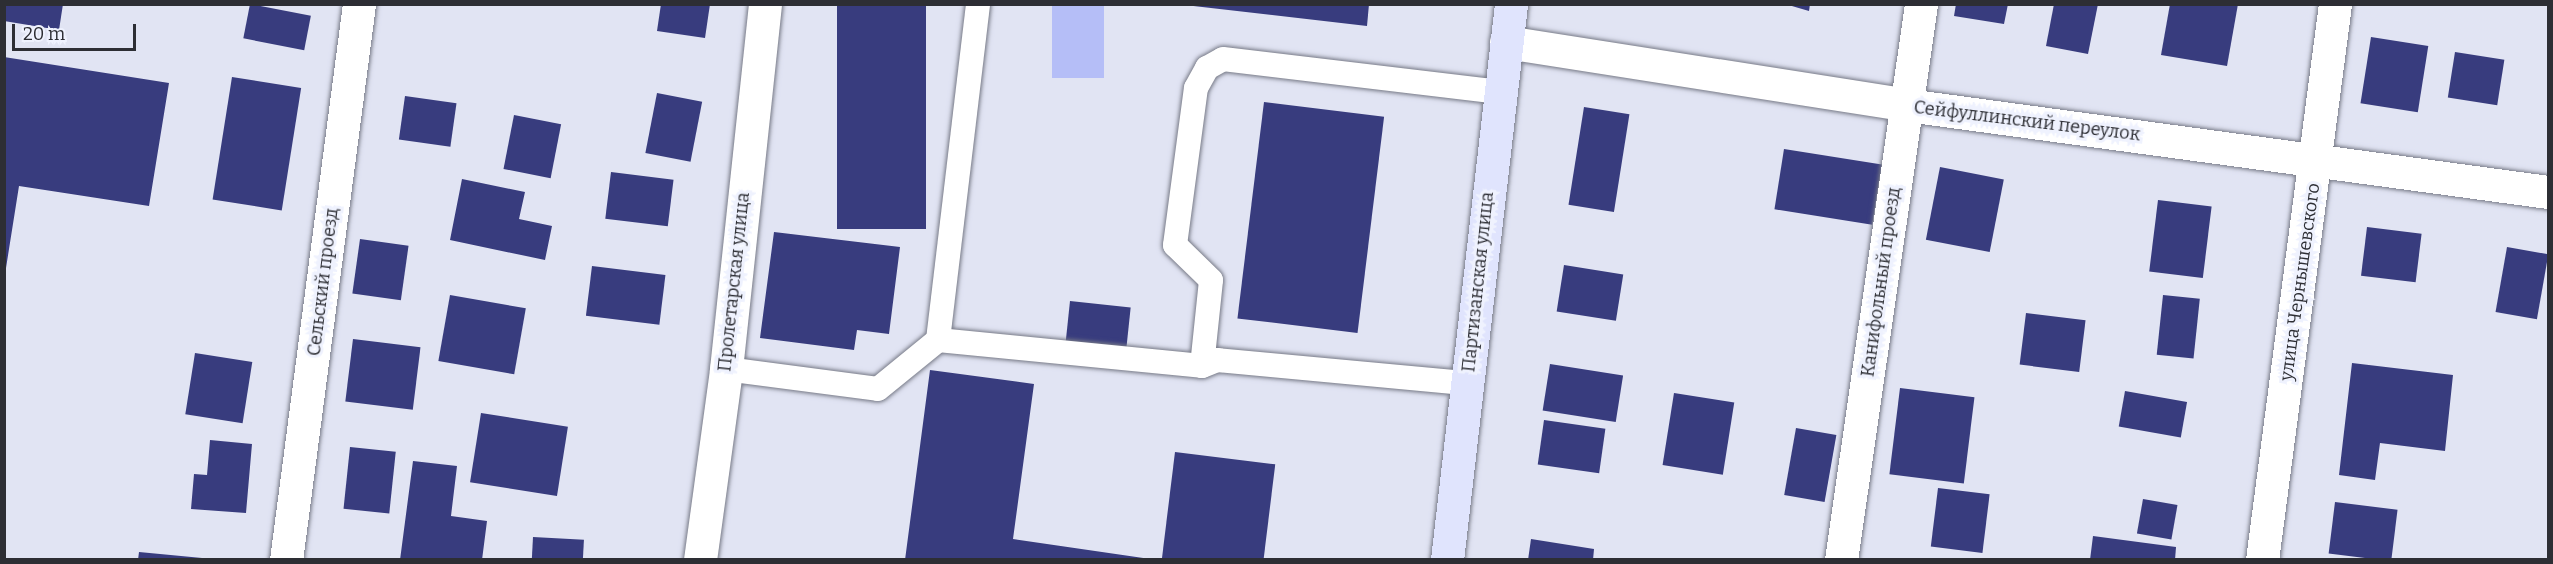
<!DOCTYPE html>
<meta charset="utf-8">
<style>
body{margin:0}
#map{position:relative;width:2553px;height:564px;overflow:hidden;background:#e1e4f3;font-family:Bitter,serif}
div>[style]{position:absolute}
.green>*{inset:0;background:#b5bef7;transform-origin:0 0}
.building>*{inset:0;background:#383c7e;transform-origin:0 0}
.roads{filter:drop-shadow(0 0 2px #777a87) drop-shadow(0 0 2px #777a87)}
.service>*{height:24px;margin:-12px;padding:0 12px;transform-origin:12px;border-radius:12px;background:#fff}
.minor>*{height:33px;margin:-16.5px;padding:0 16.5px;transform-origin:16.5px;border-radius:16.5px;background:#fff}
.secondary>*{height:33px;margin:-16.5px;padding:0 16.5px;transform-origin:16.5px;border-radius:16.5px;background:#e0e4fd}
span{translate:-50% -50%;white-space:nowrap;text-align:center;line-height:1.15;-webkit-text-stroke:6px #eff2fe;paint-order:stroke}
.street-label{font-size:18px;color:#2d2e34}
.frame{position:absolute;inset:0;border:6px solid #2d2e34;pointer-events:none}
.scale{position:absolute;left:12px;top:24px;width:124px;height:27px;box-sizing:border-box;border:3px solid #2d2e34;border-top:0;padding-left:8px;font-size:18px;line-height:21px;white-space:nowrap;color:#2d2e34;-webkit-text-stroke:4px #eff2fe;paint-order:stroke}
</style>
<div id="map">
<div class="green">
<div style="left:1052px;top:5px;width:52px;height:73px"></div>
</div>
<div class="building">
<div style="clip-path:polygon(4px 4px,63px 4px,59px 30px,4px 21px)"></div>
<div style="left:250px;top:4px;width:62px;height:35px;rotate:11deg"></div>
<div style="clip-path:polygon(661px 4px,710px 4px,705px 38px,657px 31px)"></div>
<div style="left:837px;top:4px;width:89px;height:225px"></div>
<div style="clip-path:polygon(1176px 4px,1369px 4px,1367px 26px)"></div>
<div style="clip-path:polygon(1785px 4px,1810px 4px,1809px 11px)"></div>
<div style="clip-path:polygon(1956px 4px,2008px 4px,2004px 24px,1954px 16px)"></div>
<div style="clip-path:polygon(2054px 4px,2098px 4px,2088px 54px,2046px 46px)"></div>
<div style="clip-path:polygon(2170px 4px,2238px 4px,2227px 66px,2161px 55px)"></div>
<div style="left:2371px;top:37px;width:58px;height:67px;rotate:9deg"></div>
<div style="left:2455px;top:52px;width:50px;height:46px;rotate:9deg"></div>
<div style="clip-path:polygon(4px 57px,169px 83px,149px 206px,19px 186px,6px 268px)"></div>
<div style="left:232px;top:77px;width:70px;height:124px;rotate:9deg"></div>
<div style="left:657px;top:93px;width:46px;height:61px;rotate:11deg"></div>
<div style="left:405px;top:96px;width:52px;height:44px;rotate:8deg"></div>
<div style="left:1264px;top:102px;width:121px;height:218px;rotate:7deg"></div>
<div style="left:1584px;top:107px;width:46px;height:99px;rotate:9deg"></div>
<div style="left:514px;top:115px;width:48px;height:55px;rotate:11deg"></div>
<div style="left:1784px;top:149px;width:99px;height:61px;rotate:9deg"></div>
<div style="left:1940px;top:167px;width:65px;height:74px;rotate:11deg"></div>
<div style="left:611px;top:172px;width:63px;height:47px;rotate:7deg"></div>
<div style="clip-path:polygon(462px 179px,525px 192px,519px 219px,552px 226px,545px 260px,450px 240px)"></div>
<div style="left:2158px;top:200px;width:54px;height:72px;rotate:7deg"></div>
<div style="left:2367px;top:227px;width:55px;height:49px;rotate:7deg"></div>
<div style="clip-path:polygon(774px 232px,900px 247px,889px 334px,857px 330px,854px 350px,760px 338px)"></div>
<div style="left:360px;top:239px;width:49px;height:55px;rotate:8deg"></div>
<div style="left:2507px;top:247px;width:42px;height:66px;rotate:10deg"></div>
<div style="left:1564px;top:265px;width:60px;height:47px;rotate:9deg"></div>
<div style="left:592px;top:266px;width:74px;height:50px;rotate:7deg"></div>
<div style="left:450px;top:295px;width:77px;height:67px;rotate:10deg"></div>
<div style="left:2163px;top:295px;width:37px;height:60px;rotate:6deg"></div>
<div style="left:1070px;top:301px;width:61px;height:47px;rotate:6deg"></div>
<div style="left:2026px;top:313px;width:60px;height:52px;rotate:7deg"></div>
<div style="left:353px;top:339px;width:68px;height:63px;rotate:7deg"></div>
<div style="left:195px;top:353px;width:58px;height:62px;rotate:9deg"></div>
<div style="clip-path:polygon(2352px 363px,2453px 375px,2445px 451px,2380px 443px,2375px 480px,2339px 475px)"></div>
<div style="left:1550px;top:364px;width:74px;height:47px;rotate:9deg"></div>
<div style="clip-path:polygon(930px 370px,1034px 384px,1013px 539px,1157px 560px,905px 560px)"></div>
<div style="left:1900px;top:388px;width:75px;height:87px;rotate:7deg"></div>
<div style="left:2125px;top:391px;width:63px;height:36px;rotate:10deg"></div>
<div style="left:1674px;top:393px;width:61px;height:73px;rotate:9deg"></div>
<div style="left:481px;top:413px;width:88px;height:70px;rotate:9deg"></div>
<div style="left:1544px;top:420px;width:62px;height:45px;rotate:8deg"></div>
<div style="left:1796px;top:428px;width:41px;height:68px;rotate:10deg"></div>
<div style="clip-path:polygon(210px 440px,252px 444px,246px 513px,191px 509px,194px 474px,207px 475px)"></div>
<div style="left:350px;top:447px;width:46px;height:62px;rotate:6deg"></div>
<div style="left:1175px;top:452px;width:101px;height:109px;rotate:7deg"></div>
<div style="clip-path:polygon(413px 461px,457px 466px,451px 516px,487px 521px,482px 560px,400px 560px)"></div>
<div style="left:1938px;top:488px;width:52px;height:59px;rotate:7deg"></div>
<div style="left:2143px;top:499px;width:35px;height:35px;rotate:10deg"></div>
<div style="left:2335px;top:502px;width:63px;height:52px;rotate:7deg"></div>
<div style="clip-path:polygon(2093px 536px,2176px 547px,2175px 560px,2090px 560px)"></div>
<div style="left:533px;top:537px;width:51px;height:23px;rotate:3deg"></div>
<div style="clip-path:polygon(1531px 539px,1594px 549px,1593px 560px,1528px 560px)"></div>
<div style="clip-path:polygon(139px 552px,202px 558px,202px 560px,138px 560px)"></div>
</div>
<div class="roads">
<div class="service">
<div style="left:938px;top:340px;width:338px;rotate:-83.2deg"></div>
<div style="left:1202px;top:366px;width:86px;rotate:-84deg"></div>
<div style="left:1211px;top:280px;width:50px;rotate:-135.8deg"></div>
<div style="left:1175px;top:245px;width:158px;rotate:-82.4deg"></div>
<div style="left:1196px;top:88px;width:23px;rotate:-61deg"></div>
<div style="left:1207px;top:68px;width:18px;rotate:-29deg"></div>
<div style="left:1223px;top:59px;width:279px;rotate:6.8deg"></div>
<div style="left:726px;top:369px;width:153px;rotate:7.5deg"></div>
<div style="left:878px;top:389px;width:77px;rotate:-39.2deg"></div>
<div style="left:938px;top:340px;width:265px;rotate:5.6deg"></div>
<div style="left:1202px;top:366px;width:16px;rotate:-22deg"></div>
<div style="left:1217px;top:360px;width:251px;rotate:5.3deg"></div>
</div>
<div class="minor">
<div style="left:1506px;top:42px;width:406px;rotate:8.9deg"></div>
<div style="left:1907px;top:105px;width:647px;rotate:7.73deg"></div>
<div style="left:286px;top:560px;width:561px;rotate:-82.52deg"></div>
<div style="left:700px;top:560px;width:193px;rotate:-82.2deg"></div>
<div style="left:726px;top:369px;width:367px;rotate:-83.9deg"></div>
<div style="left:1841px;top:560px;width:562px;rotate:-81.81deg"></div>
<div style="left:2262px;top:560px;width:561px;rotate:-82.52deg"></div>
</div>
<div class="secondary">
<div style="left:1447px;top:560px;width:560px;rotate:-83.43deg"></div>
</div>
</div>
<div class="street-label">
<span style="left:2027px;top:121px;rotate:7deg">Сейфуллинский переулок</span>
<span style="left:323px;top:282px;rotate:-83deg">Сельский проезд</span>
<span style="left:734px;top:282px;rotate:-84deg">Пролетарская улица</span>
<span style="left:1478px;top:282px;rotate:-84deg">Партизанская улица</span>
<span style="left:1881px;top:282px;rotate:-82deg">Канифольный проезд</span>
<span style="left:2300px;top:282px;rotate:-82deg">улица Чернышевского</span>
</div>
<div class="frame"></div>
<div class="scale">20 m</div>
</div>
